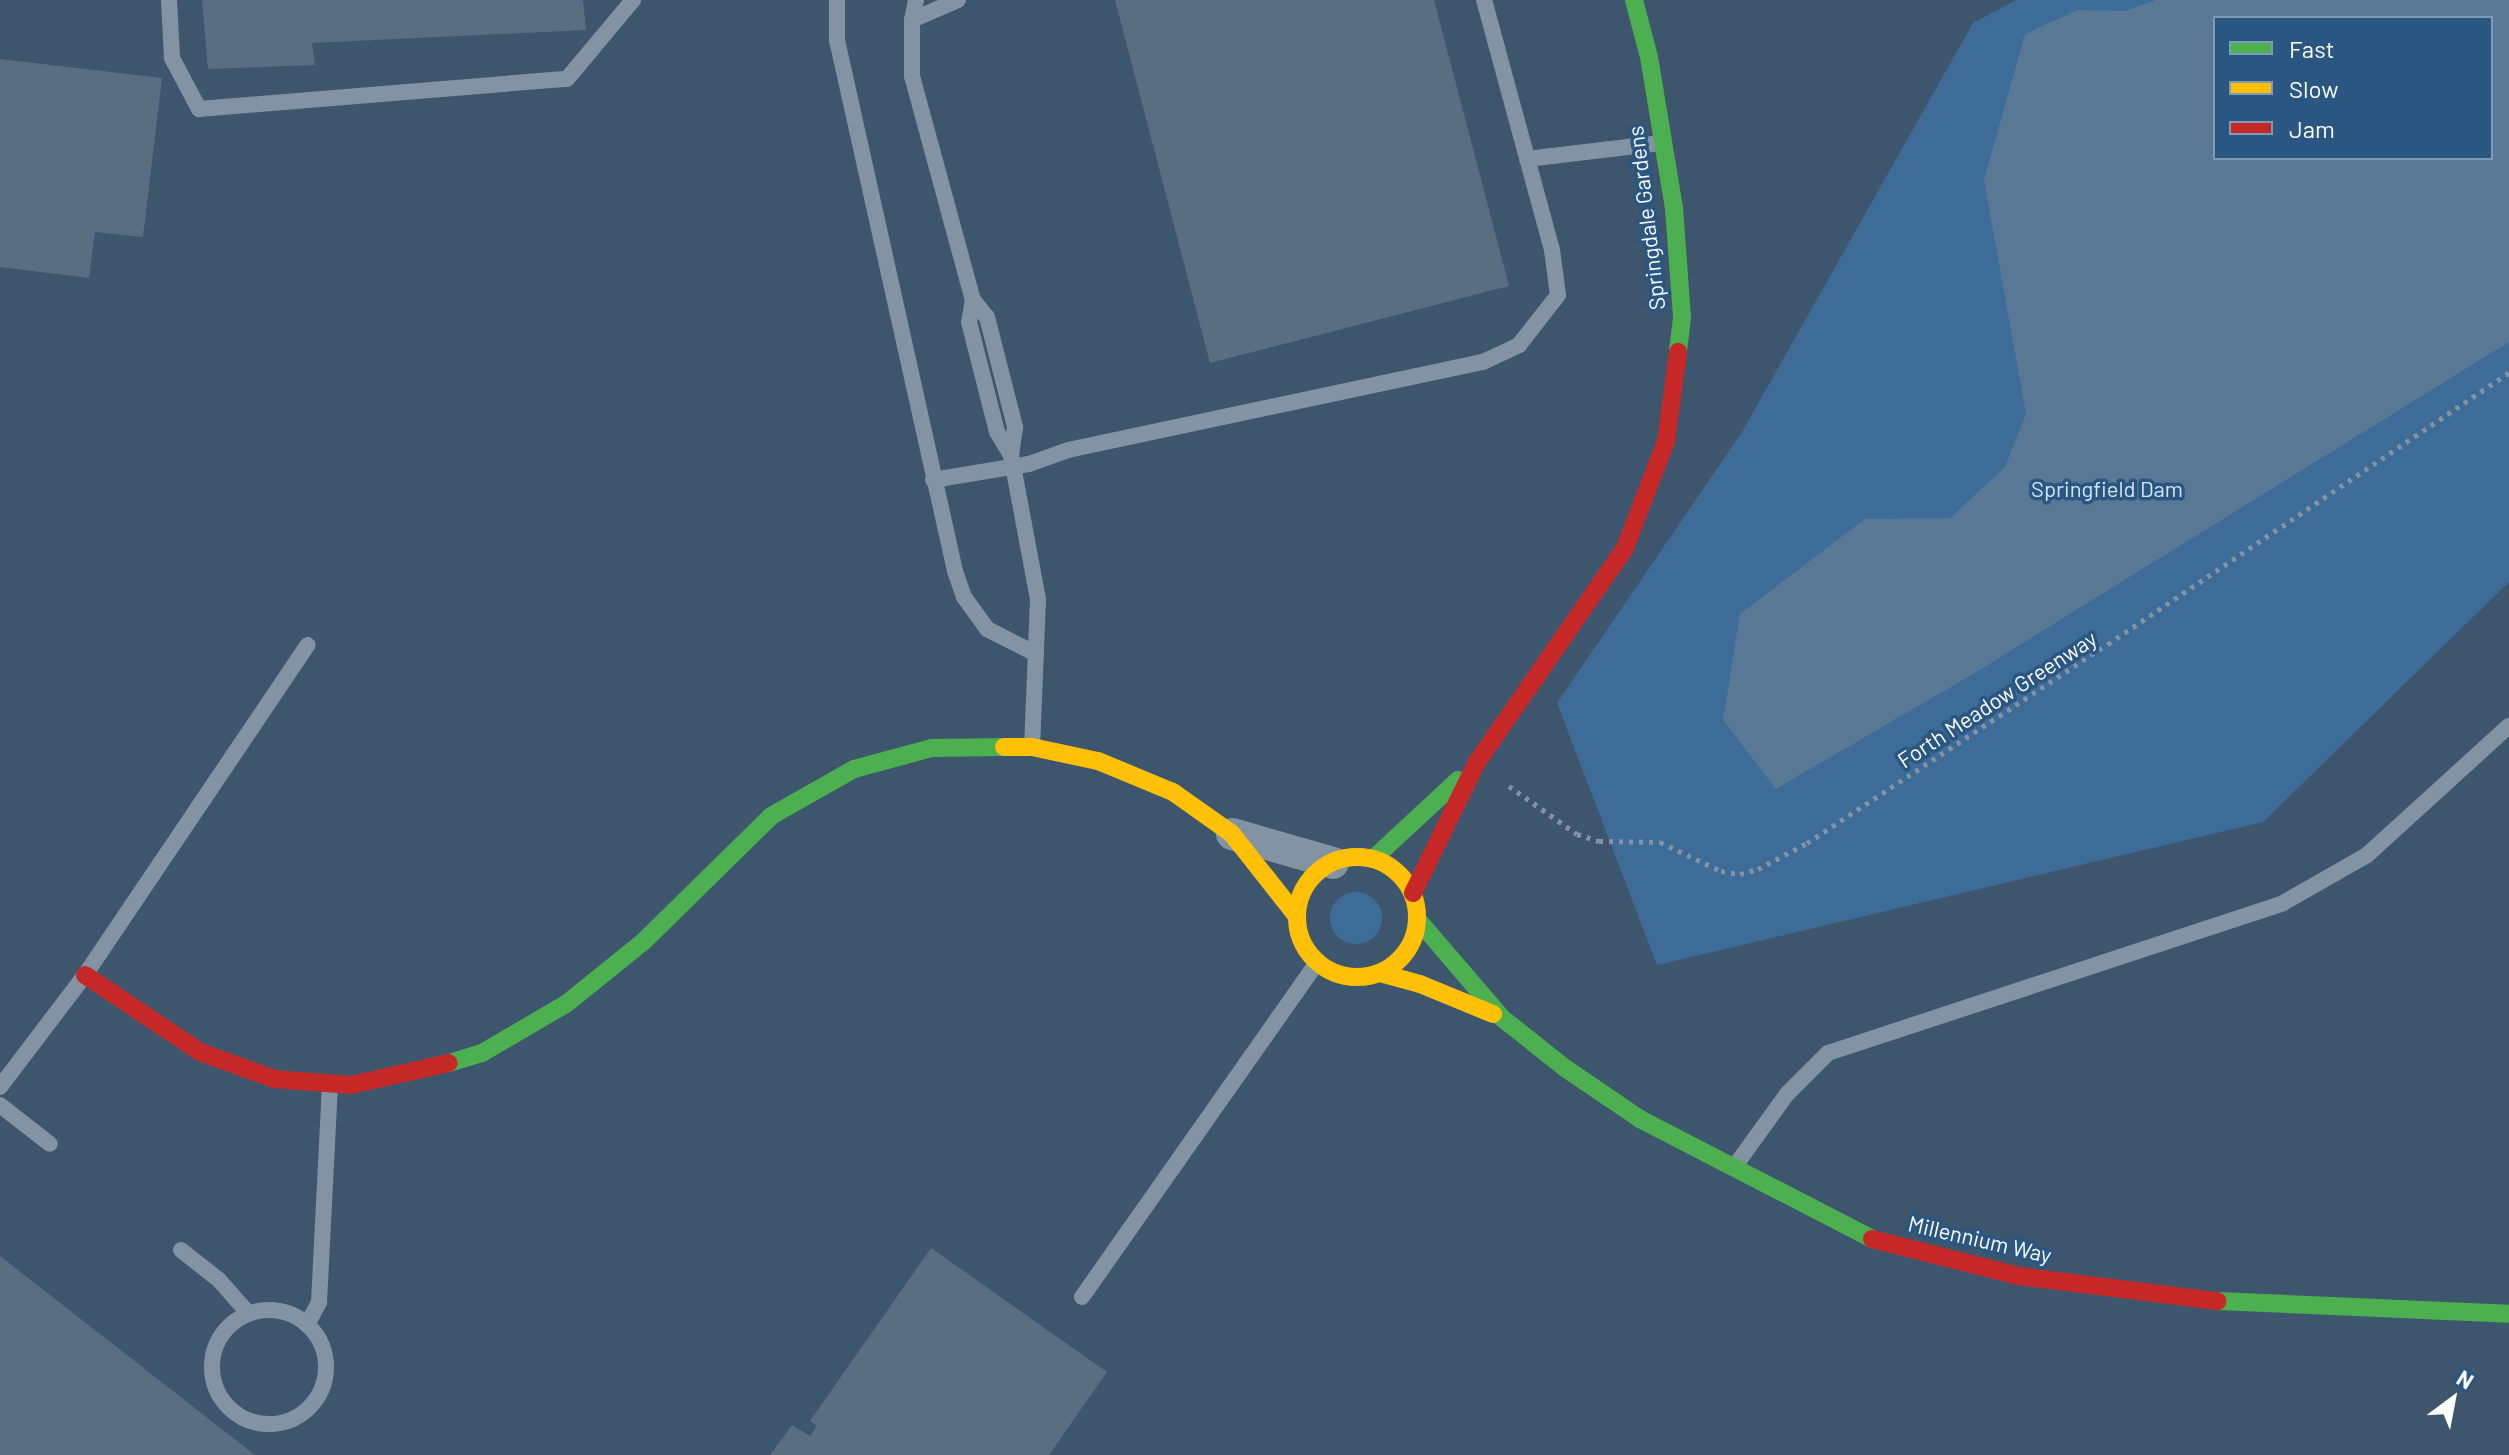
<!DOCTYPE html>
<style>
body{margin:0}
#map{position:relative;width:2509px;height:1455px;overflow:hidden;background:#3d566e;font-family:Barlow,sans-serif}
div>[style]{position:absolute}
.green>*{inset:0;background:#3e6c98}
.round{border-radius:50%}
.water>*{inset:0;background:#587895}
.building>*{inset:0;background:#5a6e81}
.path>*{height:5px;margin-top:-2.5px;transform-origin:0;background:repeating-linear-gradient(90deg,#8393a4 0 4px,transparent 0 10px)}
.lane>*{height:16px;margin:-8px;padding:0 8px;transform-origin:8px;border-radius:8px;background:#8393a4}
.lane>.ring{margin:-8px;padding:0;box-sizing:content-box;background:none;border:16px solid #8393a4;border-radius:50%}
.street>*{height:32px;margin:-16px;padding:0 16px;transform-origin:16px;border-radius:16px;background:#8393a4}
.fast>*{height:18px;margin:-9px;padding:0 9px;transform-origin:9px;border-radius:9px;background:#4caf50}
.slow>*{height:18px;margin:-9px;padding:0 9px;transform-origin:9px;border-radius:9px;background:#ffc107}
.slow>.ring{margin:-9px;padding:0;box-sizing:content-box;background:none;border:18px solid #ffc107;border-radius:50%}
.jam>*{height:18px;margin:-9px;padding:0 9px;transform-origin:9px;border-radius:9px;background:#c62828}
span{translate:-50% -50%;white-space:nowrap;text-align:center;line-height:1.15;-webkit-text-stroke:7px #295782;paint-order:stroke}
.street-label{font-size:22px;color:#fff}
.park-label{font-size:22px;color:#d4e6f5}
.legend{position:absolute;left:2213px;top:16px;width:280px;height:144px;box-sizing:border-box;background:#295782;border:2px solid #7f9ab4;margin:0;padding:10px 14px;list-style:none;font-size:24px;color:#fff}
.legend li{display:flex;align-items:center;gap:16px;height:40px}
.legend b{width:40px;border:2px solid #7f9ab4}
.north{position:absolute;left:2413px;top:1359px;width:80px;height:80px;-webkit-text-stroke:6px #295782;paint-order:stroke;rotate:32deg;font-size:22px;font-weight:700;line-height:32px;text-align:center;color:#fff}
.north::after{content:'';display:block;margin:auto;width:28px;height:36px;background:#fff;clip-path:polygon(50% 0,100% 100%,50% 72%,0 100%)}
</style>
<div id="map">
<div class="green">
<div style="clip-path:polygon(evenodd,2016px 0,2509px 0,2509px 582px,2263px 822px,1657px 965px,1557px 703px,1742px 432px,1973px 23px,2016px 0,2215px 18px,2491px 18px,2491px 158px,2215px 158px,2215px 18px)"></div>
<div class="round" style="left:1330px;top:892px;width:52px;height:52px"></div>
</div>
<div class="water">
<div style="clip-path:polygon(evenodd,2156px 0,2509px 0,2509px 342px,1968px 677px,1776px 789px,1723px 720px,1740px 614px,1865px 519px,1950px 518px,2005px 467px,2026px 414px,1984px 180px,2025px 34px,2078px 10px,2125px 11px,2156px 0,2215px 18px,2491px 18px,2491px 158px,2215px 158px,2215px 18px)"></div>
</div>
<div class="building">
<div style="clip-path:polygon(202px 0,583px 0,586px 30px,312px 43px,315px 65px,208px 69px)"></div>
<div style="clip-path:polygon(1115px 0,1434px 0,1509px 286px,1210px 363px)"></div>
<div style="clip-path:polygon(0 59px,162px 78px,143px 237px,95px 232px,89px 278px,0 267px)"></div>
<div style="clip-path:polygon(931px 1248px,1107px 1372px,1049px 1455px,770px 1455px,792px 1425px,810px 1436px,817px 1426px,810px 1421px)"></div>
<div style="clip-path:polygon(0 1256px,255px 1455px,0 1455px)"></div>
</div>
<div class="path">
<div style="left:1509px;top:786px;width:83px;rotate:35.2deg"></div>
<div style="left:1577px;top:834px;width:23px;rotate:18deg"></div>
<div style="left:1599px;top:841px;width:61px;rotate:0.9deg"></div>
<div style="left:1660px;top:842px;width:68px;rotate:25.4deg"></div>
<div style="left:1721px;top:871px;width:19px;rotate:9deg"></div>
<div style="left:1740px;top:874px;width:19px;rotate:-16deg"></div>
<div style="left:1758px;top:869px;width:55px;rotate:-28deg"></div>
<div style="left:1807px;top:843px;width:361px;rotate:-33.5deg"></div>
<div style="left:2108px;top:644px;width:485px;rotate:-34.1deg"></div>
</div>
<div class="lane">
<div style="left:169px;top:0;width:58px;rotate:87deg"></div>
<div style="left:172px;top:58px;width:58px;rotate:62.1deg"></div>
<div style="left:199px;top:109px;width:369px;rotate:-4.7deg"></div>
<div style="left:567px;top:79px;width:103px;rotate:-50.1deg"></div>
<div style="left:837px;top:0;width:40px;rotate:90deg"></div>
<div style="left:837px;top:40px;width:544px;rotate:77.47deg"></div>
<div style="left:955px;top:571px;width:28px;rotate:71deg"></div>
<div style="left:964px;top:597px;width:39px;rotate:54deg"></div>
<div style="left:987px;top:629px;width:55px;rotate:27deg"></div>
<div style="left:916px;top:0;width:20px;rotate:101deg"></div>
<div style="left:912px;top:20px;width:56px;rotate:90deg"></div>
<div style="left:912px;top:76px;width:232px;rotate:74.8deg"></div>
<div style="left:973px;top:300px;width:22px;rotate:51deg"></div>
<div style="left:987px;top:317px;width:114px;rotate:75.7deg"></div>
<div style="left:1015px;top:427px;width:28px;rotate:98deg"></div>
<div style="left:1011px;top:455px;width:147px;rotate:79.4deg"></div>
<div style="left:1038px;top:599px;width:147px;rotate:92.3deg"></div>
<div style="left:912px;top:20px;width:50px;rotate:-23.5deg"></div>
<div style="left:1527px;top:159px;width:135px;rotate:-6.8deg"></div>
<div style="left:973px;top:300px;width:22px;rotate:100deg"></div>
<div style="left:969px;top:322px;width:114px;rotate:75.7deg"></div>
<div style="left:997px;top:432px;width:27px;rotate:59deg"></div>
<div style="left:933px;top:480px;width:97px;rotate:-9.5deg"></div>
<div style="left:1029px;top:464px;width:41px;rotate:-19.7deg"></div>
<div style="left:1068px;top:450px;width:424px;rotate:-12deg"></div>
<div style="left:1483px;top:362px;width:40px;rotate:-25deg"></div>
<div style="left:1519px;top:345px;width:63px;rotate:-52deg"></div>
<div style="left:1558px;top:295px;width:45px;rotate:-97.6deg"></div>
<div style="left:1552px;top:250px;width:259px;rotate:-105.2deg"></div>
<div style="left:0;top:1087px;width:141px;rotate:-52.8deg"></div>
<div style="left:85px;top:975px;width:398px;rotate:-56deg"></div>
<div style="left:0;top:1105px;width:63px;rotate:38deg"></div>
<div style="left:1735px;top:1166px;width:89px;rotate:-54.2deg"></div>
<div style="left:1787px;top:1094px;width:58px;rotate:-45deg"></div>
<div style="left:1828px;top:1053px;width:479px;rotate:-18.2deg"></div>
<div style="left:2283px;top:903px;width:97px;rotate:-29.7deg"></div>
<div style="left:2367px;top:855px;width:192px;rotate:-42.3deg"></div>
<div style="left:181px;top:1250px;width:48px;rotate:38.3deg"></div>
<div style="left:219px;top:1280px;width:45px;rotate:48.6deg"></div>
<div style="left:1082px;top:1297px;width:408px;rotate:-54.9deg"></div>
<div class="ring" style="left:212px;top:1310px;width:98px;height:98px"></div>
<div style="left:307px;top:1325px;width:26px;rotate:-62deg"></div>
<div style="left:319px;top:1302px;width:217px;rotate:-87.1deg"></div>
</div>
<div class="street">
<div style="left:1232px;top:834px;width:105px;rotate:16deg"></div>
</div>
<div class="fast">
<div style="left:1634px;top:0;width:59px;rotate:75.3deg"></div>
<div style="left:1649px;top:57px;width:153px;rotate:80.6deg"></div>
<div style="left:1674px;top:208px;width:110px;rotate:85.8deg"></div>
<div style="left:1682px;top:318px;width:34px;rotate:97deg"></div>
<div style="left:1373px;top:859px;width:116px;rotate:-42.9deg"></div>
<div style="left:1418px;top:920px;width:129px;rotate:49.4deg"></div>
<div style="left:1502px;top:1018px;width:80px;rotate:38.4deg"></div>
<div style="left:1565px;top:1068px;width:91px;rotate:34.2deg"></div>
<div style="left:1640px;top:1119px;width:261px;rotate:27.3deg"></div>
<div style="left:449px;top:1063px;width:34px;rotate:-17deg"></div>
<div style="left:482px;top:1053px;width:97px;rotate:-30.3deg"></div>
<div style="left:566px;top:1004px;width:100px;rotate:-38.9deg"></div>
<div style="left:644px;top:941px;width:178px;rotate:-44.5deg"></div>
<div style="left:771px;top:816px;width:95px;rotate:-29.5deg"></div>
<div style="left:854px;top:769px;width:81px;rotate:-15.1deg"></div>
<div style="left:932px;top:748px;width:72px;rotate:-0.8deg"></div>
<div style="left:2217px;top:1301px;width:292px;rotate:2.5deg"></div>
</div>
<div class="slow">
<div style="left:1004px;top:747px;width:28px"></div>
<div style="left:1032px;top:747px;width:67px;rotate:12deg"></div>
<div style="left:1098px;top:761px;width:81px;rotate:22.5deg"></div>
<div style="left:1173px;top:792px;width:72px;rotate:35.4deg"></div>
<div style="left:1232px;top:834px;width:103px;rotate:51.7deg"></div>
<div class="ring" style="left:1297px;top:857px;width:102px;height:102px"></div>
<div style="left:1380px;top:973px;width:41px;rotate:15.4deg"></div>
<div style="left:1420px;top:984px;width:79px;rotate:22.3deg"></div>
</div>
<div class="jam">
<div style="left:1413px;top:893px;width:146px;rotate:-64deg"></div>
<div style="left:1477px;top:762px;width:260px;rotate:-55.3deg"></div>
<div style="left:1625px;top:548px;width:115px;rotate:-69deg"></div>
<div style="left:1666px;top:441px;width:90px;rotate:-82.3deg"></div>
<div style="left:85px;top:975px;width:138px;rotate:33.8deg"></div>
<div style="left:200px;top:1052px;width:79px;rotate:20deg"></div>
<div style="left:274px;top:1079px;width:77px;rotate:4.5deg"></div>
<div style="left:351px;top:1085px;width:100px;rotate:-12.7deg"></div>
<div style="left:1872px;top:1239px;width:151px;rotate:14.2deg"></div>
<div style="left:2018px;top:1276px;width:201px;rotate:7.2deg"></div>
</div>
<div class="street-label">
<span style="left:1646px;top:218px;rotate:-97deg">Springdale Gardens</span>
<span style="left:1997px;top:699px;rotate:-33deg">Forth Meadow Greenway</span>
<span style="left:1980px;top:1239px;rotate:13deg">Millennium Way</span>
</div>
<div class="park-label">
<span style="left:2107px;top:489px">Springfield Dam</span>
</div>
<ul class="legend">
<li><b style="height:10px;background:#4caf50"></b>Fast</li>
<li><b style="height:10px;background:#ffc107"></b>Slow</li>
<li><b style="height:10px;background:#c62828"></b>Jam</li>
</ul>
<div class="north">N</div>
</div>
